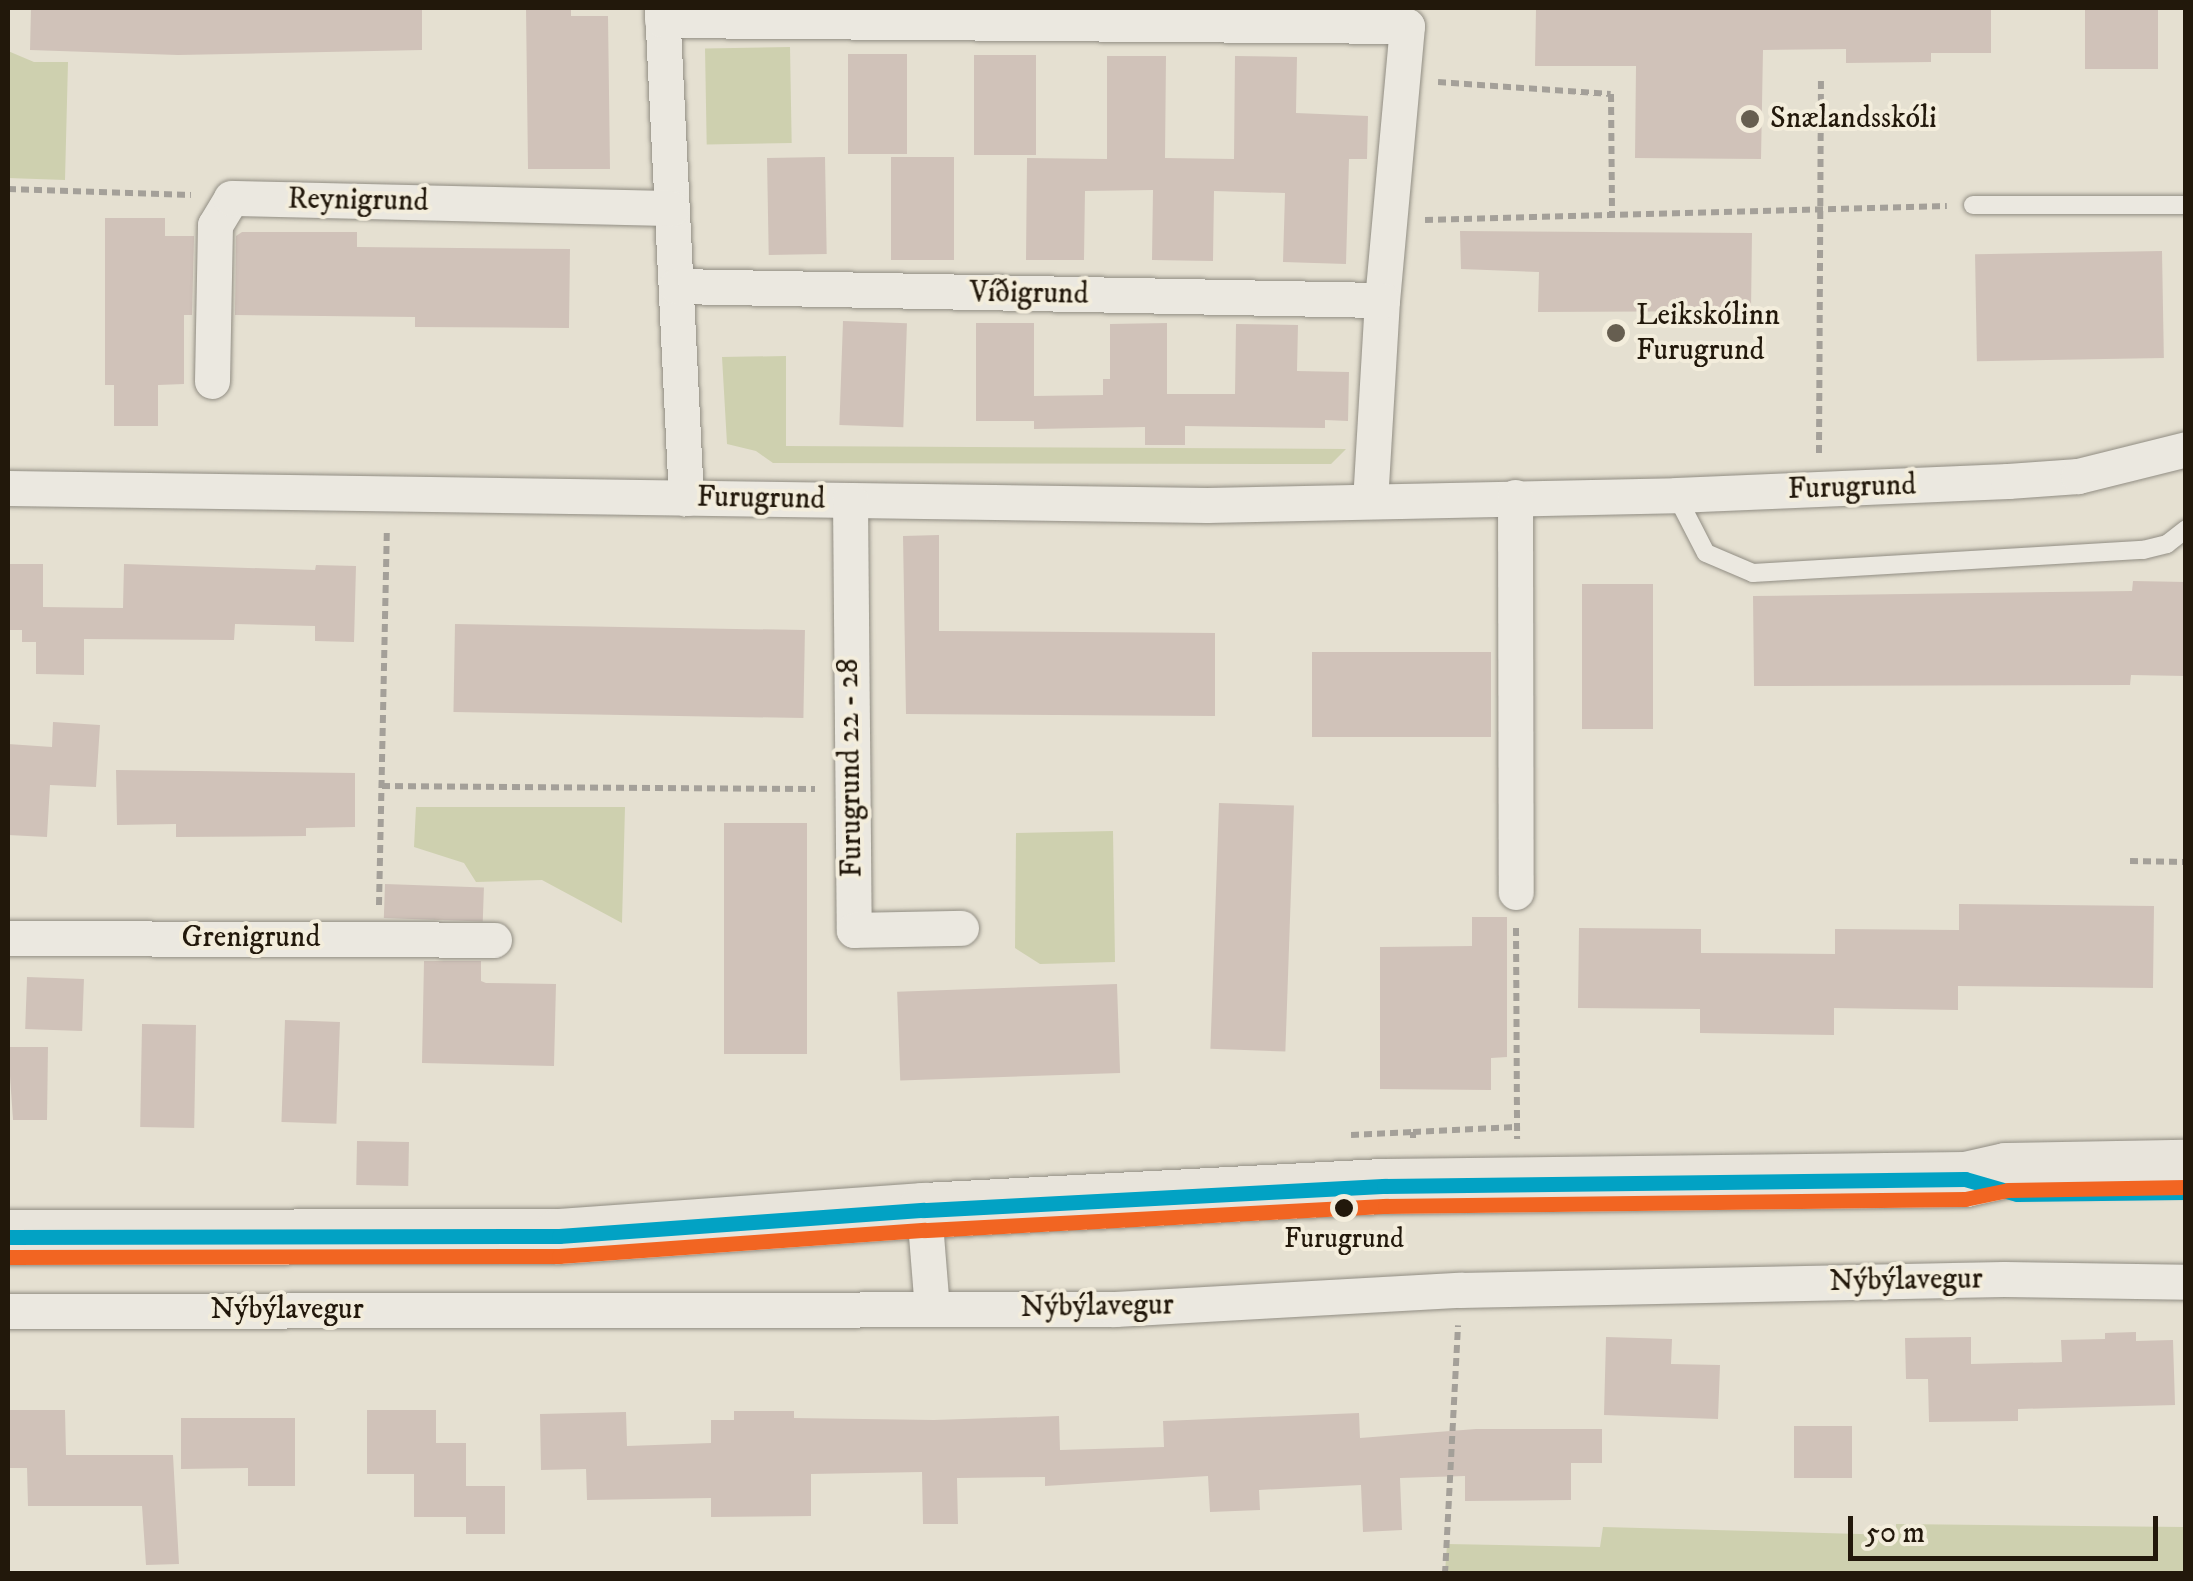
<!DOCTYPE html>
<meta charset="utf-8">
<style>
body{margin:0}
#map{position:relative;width:2193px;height:1581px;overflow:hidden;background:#e5e0d1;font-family:"IM FELL DW Pica",serif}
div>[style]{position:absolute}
.green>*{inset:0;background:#ced0af;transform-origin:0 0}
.building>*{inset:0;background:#d0c2b9;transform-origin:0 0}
.path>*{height:6px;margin-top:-3px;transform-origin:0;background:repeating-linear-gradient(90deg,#a4a099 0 8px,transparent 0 13px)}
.roads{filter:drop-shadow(0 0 2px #918d83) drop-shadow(0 0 2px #918d83)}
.lane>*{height:18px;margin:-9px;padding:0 9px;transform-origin:9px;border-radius:9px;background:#ebe8e0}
.street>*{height:35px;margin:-17.5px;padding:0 17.5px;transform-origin:17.5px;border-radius:17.5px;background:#ebe8e0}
.primary>*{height:55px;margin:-27.5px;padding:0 27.5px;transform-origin:27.5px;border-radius:27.5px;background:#e8e4db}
.bus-1>*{height:15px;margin:-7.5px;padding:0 7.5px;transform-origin:7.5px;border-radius:7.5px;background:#02a2c4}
.bus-2>*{height:15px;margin:-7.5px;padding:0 7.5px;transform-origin:7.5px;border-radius:7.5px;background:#f26522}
.dots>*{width:28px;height:28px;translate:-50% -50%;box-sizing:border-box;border:5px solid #f3eddc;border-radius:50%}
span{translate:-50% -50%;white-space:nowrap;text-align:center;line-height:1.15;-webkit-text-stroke:8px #f3eddc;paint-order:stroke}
.bus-label{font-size:28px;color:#22180b}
.poi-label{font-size:30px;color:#22180b}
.left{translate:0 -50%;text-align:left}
.street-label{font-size:30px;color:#22180b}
.frame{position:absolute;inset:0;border:10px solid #22180b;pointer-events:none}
.scale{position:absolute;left:1848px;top:1516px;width:310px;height:45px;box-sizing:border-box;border:5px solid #22180b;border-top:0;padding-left:12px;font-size:30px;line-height:35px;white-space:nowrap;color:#22180b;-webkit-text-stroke:8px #f3eddc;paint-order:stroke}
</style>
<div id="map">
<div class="green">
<div style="left:790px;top:47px;width:96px;height:85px;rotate:89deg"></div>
<div style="clip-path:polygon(8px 51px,34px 62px,68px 62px,65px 180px,8px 178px)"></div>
<div style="clip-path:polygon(786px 356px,786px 446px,1346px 449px,1331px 464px,773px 463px,756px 451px,727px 444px,722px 357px)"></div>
<div style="clip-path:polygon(416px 807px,625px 807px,622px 923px,542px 880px,476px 882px,464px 863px,414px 847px)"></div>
<div style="clip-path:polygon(1113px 831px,1115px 962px,1040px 964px,1015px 948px,1016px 833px)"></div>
<div style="clip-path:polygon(1896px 1524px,2185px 1527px,2185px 1573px,1445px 1573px,1447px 1544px,1600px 1547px,1603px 1527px,1896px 1535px)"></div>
</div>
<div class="building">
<div style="clip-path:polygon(31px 8px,422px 8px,422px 50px,178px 55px,30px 50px)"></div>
<div style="clip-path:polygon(526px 8px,571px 8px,571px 16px,608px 16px,610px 169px,528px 169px)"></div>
<div style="clip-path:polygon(1536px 8px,1991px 8px,1991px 53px,1931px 53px,1931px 62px,1846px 63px,1846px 49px,1763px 50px,1761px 159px,1635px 158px,1636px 66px,1535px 66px)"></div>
<div style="left:2085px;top:8px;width:73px;height:61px"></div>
<div style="left:848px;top:54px;width:59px;height:100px"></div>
<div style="left:974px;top:55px;width:62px;height:100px"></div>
<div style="clip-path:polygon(1107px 56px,1166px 56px,1165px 158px,1234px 159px,1235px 56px,1297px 57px,1296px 113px,1368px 116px,1367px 159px,1349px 159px,1346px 264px,1283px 262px,1285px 193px,1214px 191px,1213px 261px,1152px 260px,1153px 190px,1085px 191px,1084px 260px,1026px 260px,1027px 158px,1107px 159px)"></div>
<div style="left:825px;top:157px;width:97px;height:58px;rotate:89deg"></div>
<div style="left:891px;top:157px;width:63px;height:103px"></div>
<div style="clip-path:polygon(105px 218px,165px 218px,165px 236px,194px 236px,192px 315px,184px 315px,184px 384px,158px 385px,158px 426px,114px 426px,114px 385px,105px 385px)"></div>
<div style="clip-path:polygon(1460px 231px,1752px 233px,1751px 311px,1538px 312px,1539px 272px,1461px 269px)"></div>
<div style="clip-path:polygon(242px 232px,357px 232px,357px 247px,570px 249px,569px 328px,415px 327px,415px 317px,235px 315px,236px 236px)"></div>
<div style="left:2162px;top:251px;width:107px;height:187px;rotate:89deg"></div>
<div style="left:843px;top:321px;width:64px;height:104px;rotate:2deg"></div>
<div style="left:976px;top:323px;width:58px;height:98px"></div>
<div style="clip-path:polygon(1167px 323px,1167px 394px,1235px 394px,1236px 324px,1298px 325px,1297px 371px,1349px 372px,1348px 421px,1325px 420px,1325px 428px,1185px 426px,1185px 445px,1145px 445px,1145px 427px,1034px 429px,1034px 396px,1103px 395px,1103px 379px,1110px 379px,1110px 324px)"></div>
<div style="clip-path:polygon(939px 535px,939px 631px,1215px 633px,1215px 716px,906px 714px,903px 536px)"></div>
<div style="clip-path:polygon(8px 564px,43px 564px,43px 607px,123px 608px,124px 564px,315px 570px,316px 565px,356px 566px,354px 642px,315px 641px,315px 626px,235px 624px,234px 640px,84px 639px,84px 675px,36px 674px,36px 642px,22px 642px,22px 630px,8px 630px)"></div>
<div style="clip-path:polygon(2133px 581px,2186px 582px,2186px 676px,2131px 675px,2130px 685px,1754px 686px,1753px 596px,2132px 591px)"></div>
<div style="left:1653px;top:584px;width:145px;height:71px;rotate:90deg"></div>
<div style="left:455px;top:624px;width:350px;height:88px;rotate:1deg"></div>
<div style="left:1312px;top:652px;width:179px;height:85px"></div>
<div style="clip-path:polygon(53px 722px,100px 725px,96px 787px,50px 785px,47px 837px,8px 835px,8px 744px,52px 747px)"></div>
<div style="clip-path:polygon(116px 770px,355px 773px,355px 827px,306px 828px,306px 836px,176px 837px,176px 824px,117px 825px)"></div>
<div style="left:1219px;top:803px;width:75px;height:246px;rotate:2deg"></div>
<div style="left:724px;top:823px;width:83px;height:231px"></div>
<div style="left:385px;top:884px;width:99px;height:34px;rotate:2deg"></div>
<div style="clip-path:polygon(1959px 904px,2154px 906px,2153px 988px,1958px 986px,1958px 1010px,1834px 1008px,1834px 1035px,1700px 1033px,1700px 1009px,1578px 1008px,1579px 928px,1701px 929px,1701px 953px,1835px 954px,1835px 929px,1959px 930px)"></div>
<div style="clip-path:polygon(1472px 917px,1507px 917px,1507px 1057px,1491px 1058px,1491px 1090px,1380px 1089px,1380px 947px,1472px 946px)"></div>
<div style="clip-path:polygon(424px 961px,481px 961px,481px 981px,486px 983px,556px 984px,554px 1066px,422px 1063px)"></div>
<div style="left:27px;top:977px;width:57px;height:52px;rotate:2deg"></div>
<div style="left:1117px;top:984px;width:89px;height:220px;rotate:88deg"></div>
<div style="left:285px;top:1020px;width:55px;height:102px;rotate:2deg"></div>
<div style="left:142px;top:1024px;width:54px;height:103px;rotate:1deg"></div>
<div style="clip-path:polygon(8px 1047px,48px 1047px,47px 1120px,13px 1120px)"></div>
<div style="left:357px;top:1141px;width:52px;height:44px;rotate:1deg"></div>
<div style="clip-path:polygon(2136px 1332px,2136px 1341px,2173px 1340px,2175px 1405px,2018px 1409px,2018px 1421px,1929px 1422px,1928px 1379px,1906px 1379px,1905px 1338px,1971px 1337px,1971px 1364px,2062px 1362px,2061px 1340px,2105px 1339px,2105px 1333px)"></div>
<div style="clip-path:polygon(1606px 1337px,1672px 1339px,1671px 1364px,1720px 1365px,1718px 1419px,1604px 1415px)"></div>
<div style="clip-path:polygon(8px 1410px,65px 1410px,66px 1455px,173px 1455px,179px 1564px,146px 1565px,142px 1506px,28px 1506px,27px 1468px,8px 1468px)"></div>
<div style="clip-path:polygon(367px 1410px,436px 1410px,436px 1443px,466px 1443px,466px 1486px,505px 1486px,505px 1534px,466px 1534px,466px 1517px,414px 1517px,414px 1474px,367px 1474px)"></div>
<div style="clip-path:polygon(734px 1411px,794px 1411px,794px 1418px,934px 1420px,1059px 1416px,1060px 1450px,1164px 1447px,1163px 1421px,1359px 1413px,1360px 1438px,1476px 1429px,1602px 1429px,1602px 1463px,1571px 1463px,1571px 1500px,1465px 1501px,1465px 1476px,1400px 1478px,1402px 1530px,1363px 1532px,1361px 1485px,1259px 1490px,1260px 1510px,1210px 1512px,1208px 1476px,1045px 1486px,1045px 1477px,957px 1478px,958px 1524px,923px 1524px,922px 1472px,811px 1474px,811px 1516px,711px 1517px,711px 1498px,587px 1500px,586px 1469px,541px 1470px,540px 1414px,626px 1412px,627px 1446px,711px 1443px,711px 1420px,734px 1420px)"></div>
<div style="clip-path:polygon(181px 1418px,295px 1418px,295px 1486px,248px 1486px,248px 1468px,181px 1469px)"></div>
<div style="left:1794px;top:1426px;width:58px;height:52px"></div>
</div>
<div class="path">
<div style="left:1438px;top:82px;width:173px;rotate:4deg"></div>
<div style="left:1611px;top:94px;width:121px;rotate:89.5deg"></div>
<div style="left:8px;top:189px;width:183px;rotate:1.9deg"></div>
<div style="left:1425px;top:220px;width:522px;rotate:-1.54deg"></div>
<div style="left:1819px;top:453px;width:373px;rotate:-89.7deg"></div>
<div style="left:382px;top:786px;width:433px;rotate:0.4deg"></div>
<div style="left:2130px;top:861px;width:56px;rotate:1deg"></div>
<div style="left:379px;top:905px;width:377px;rotate:-88.8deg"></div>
<div style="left:1516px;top:928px;width:211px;rotate:89.7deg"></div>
<div style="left:1413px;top:1132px;width:103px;rotate:-2.8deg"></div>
<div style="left:1351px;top:1135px;width:62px;rotate:-2.8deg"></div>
<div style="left:1413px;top:1132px;width:6px;rotate:90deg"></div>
<div style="left:1445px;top:1574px;width:249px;rotate:-87deg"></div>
</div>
<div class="roads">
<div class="lane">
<div style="left:1973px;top:205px;width:213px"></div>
<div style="left:1676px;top:495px;width:65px;rotate:62.7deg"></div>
<div style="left:1706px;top:553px;width:51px;rotate:23.1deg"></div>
<div style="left:1753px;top:573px;width:391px;rotate:-3.4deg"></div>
<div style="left:2143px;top:550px;width:25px;rotate:-14deg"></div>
<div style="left:2167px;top:544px;width:24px;rotate:-38deg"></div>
</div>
<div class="street">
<div style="left:662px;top:8px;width:491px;rotate:87.2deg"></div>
<div style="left:662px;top:20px;width:745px;rotate:0.46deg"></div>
<div style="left:1407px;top:26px;width:275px;rotate:95.2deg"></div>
<div style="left:1382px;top:300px;width:200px;rotate:93.4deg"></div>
<div style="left:676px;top:286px;width:706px;rotate:1.14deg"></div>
<div style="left:212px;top:381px;width:156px;rotate:-88.9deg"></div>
<div style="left:215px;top:225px;width:31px;rotate:-59deg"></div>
<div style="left:231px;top:198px;width:441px;rotate:1.3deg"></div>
<div style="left:8px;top:488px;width:1199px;rotate:0.81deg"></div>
<div style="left:1207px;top:505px;width:469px;rotate:-1.2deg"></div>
<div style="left:1676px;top:495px;width:332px;rotate:-2.4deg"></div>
<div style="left:2008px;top:481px;width:70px;rotate:-4.1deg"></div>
<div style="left:2078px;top:476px;width:111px;rotate:-14deg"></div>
<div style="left:1515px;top:497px;width:395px;rotate:89.9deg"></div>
<div style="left:850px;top:500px;width:430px;rotate:89.5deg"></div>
<div style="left:854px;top:930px;width:107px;rotate:-1.1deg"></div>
<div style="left:8px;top:938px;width:486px;rotate:0.2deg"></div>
<div style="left:924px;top:1210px;width:99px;rotate:85.4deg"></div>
<div style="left:8px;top:1311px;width:1107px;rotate:-0.1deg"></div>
<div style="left:1115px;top:1309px;width:345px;rotate:-3.2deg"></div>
<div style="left:1459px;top:1290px;width:545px;rotate:-1.16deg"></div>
<div style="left:2004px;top:1279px;width:182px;rotate:0.9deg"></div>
</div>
<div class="primary">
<div style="left:8px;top:1237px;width:551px;rotate:-0.1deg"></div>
<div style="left:559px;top:1236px;width:366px;rotate:-4.1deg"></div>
<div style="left:924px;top:1210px;width:461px;rotate:-3deg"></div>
<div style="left:1384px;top:1186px;width:581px;rotate:-0.69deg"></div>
<div style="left:1965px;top:1179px;width:42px;rotate:-12.4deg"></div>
<div style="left:2006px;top:1170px;width:180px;rotate:-1deg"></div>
</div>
</div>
<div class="bus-1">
<div style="left:8px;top:1237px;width:551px;rotate:-0.1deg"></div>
<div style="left:559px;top:1236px;width:366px;rotate:-4.1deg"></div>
<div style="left:924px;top:1210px;width:461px;rotate:-3deg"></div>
<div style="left:1384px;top:1186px;width:581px;rotate:-0.69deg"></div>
<div style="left:1965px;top:1179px;width:54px;rotate:16.1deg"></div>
<div style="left:2017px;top:1194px;width:169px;rotate:-0.7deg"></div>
</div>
<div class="bus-2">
<div style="left:8px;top:1257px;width:551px;rotate:-0.1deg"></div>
<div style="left:559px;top:1256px;width:367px;rotate:-4.1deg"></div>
<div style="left:925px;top:1230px;width:461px;rotate:-3deg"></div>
<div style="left:1385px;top:1206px;width:580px;rotate:-0.69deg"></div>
<div style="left:1965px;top:1199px;width:44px;rotate:-11.8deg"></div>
<div style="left:2008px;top:1190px;width:178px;rotate:-1deg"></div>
</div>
<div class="dots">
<div style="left:1750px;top:119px;background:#665e50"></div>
<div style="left:1616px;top:333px;background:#665e50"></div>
<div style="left:1344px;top:1208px;background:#22180b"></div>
</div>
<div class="bus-label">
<span style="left:1344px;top:1239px">Furugrund</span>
</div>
<div class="poi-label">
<span class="left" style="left:1770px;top:119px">Snælandsskóli</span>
<span class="left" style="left:1636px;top:333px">Leikskólinn<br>Furugrund</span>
</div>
<div class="street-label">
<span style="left:358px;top:201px;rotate:1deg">Reynigrund</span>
<span style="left:1029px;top:294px;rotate:1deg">Víðigrund</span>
<span style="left:1852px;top:488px;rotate:-2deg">Furugrund</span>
<span style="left:761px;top:499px;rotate:1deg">Furugrund</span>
<span style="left:851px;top:768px;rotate:-91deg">Furugrund 22 - 28</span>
<span style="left:251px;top:938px">Grenigrund</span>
<span style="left:1906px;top:1281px;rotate:-1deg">Nýbýlavegur</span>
<span style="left:1097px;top:1307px;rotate:-1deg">Nýbýlavegur</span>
<span style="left:287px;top:1310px">Nýbýlavegur</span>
</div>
<div class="frame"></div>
<div class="scale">50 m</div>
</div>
